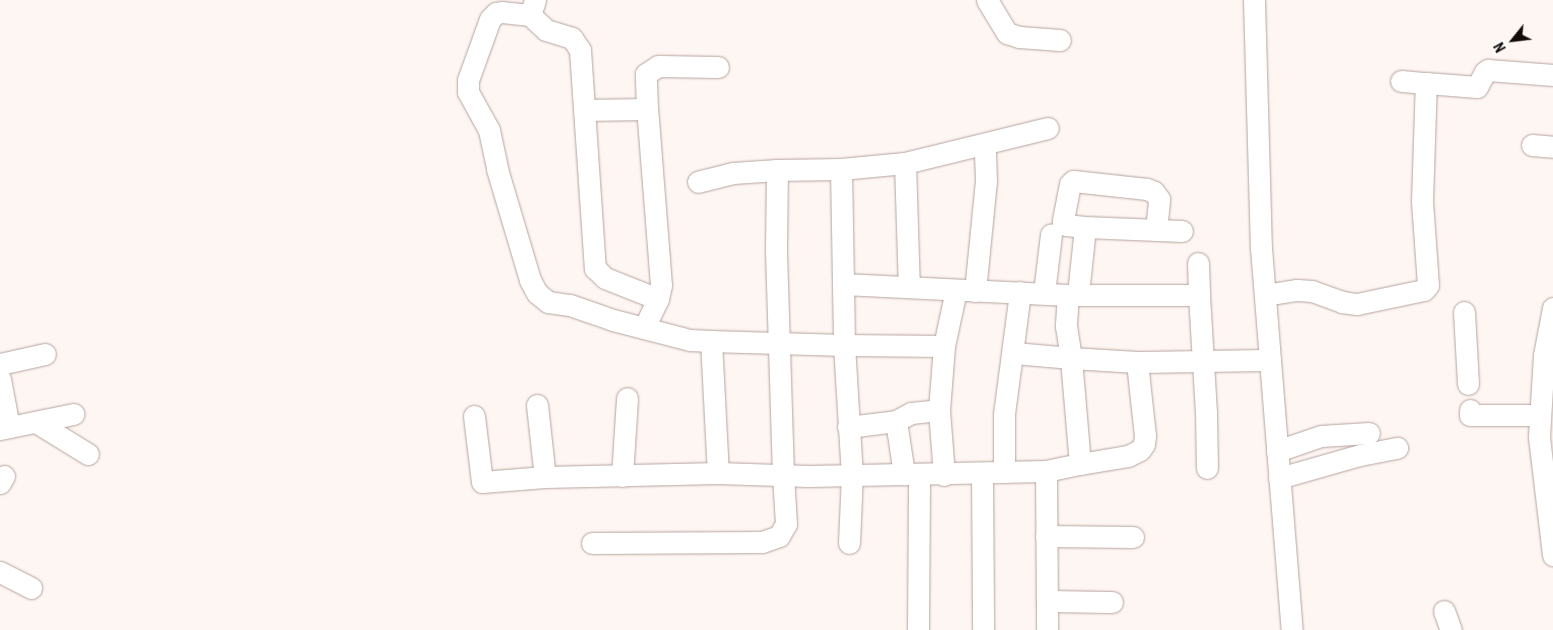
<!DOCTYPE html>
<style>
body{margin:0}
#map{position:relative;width:1553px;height:630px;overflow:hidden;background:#fef6f3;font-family:"Roboto Condensed",sans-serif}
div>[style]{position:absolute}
.roads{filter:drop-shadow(0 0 1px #b5a39c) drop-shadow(0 0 1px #b5a39c)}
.minor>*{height:21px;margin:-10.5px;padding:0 10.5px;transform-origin:10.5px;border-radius:10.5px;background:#fff}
span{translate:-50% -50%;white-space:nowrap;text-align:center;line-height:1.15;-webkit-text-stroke:4px #fff;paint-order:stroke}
.north{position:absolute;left:1488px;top:15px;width:50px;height:50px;-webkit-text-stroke:4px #fff;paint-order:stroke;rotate:241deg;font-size:14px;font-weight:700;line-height:20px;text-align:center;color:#120c0a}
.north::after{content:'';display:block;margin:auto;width:18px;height:22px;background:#120c0a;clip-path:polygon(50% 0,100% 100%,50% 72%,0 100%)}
</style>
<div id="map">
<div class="roads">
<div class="minor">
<div style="left:535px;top:0;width:16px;rotate:108deg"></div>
<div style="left:530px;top:15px;width:22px;rotate:43deg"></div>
<div style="left:546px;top:30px;width:27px;rotate:17deg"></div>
<div style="left:572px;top:38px;width:14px;rotate:56deg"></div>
<div style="left:580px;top:50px;width:219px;rotate:86.1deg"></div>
<div style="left:595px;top:268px;width:14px;rotate:45deg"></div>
<div style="left:605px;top:278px;width:57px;rotate:21.6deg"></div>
<div style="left:658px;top:299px;width:32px;rotate:116deg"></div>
<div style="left:987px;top:0;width:39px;rotate:59deg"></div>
<div style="left:1007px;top:33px;width:13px;rotate:18deg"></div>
<div style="left:1019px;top:37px;width:41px;rotate:4.2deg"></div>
<div style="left:1254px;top:0;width:248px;rotate:88.4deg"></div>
<div style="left:1261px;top:248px;width:383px;rotate:85.4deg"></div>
<div style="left:530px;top:15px;width:28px;rotate:-174deg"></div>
<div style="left:502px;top:12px;width:6px;rotate:171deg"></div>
<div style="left:496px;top:13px;width:8px;rotate:135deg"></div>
<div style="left:490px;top:19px;width:65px;rotate:109.8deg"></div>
<div style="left:468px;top:80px;width:12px;rotate:90deg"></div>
<div style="left:468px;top:92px;width:43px;rotate:61.1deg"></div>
<div style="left:489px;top:130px;width:40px;rotate:78deg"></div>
<div style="left:497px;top:169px;width:116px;rotate:73.4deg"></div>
<div style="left:530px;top:280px;width:15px;rotate:62deg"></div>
<div style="left:537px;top:293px;width:14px;rotate:39deg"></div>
<div style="left:548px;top:302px;width:22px;rotate:8deg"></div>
<div style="left:570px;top:305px;width:46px;rotate:19.2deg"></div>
<div style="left:613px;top:320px;width:80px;rotate:14.6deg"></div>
<div style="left:690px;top:340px;width:21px;rotate:3deg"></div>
<div style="left:711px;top:341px;width:132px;rotate:87deg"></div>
<div style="left:1401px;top:81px;width:25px;rotate:5deg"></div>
<div style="left:584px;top:110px;width:63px;rotate:-0.9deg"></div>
<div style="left:1532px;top:145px;width:21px;rotate:5deg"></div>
<div style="left:905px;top:163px;width:124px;rotate:88.2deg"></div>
<div style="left:841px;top:169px;width:176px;rotate:89deg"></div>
<div style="left:844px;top:345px;width:100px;rotate:0.6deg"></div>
<div style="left:777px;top:170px;width:64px;rotate:-0.9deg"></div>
<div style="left:841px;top:169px;width:64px;rotate:-5.4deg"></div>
<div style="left:905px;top:163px;width:147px;rotate:-13.8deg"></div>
<div style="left:1156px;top:230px;width:31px;rotate:-84deg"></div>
<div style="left:1159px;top:199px;width:9px;rotate:-126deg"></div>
<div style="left:1154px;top:192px;width:8px;rotate:-157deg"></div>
<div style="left:1147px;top:189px;width:74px;rotate:-173.8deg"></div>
<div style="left:1073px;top:181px;width:4px;rotate:135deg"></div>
<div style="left:1070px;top:184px;width:38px;rotate:101deg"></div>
<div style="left:1063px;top:221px;width:5px;rotate:53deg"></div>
<div style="left:1066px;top:225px;width:19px;rotate:6deg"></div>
<div style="left:1085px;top:227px;width:97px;rotate:2.4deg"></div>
<div style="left:1198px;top:263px;width:32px;rotate:88deg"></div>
<div style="left:843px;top:284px;width:225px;rotate:2.8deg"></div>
<div style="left:1068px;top:295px;width:31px;rotate:94deg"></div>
<div style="left:1066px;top:326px;width:32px;rotate:81deg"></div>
<div style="left:1071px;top:358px;width:57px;rotate:-175deg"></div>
<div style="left:975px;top:291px;width:111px;rotate:-84.3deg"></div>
<div style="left:986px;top:181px;width:37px;rotate:-92deg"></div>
<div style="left:1044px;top:293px;width:59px;rotate:-83.2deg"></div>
<div style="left:1078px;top:294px;width:67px;rotate:-84deg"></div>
<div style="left:1068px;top:295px;width:131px"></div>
<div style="left:1199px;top:295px;width:117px;rotate:86.6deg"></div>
<div style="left:1206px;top:412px;width:56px;rotate:89deg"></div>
<div style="left:1265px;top:295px;width:32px;rotate:-9deg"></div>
<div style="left:1297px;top:290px;width:15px;rotate:4deg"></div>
<div style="left:1312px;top:291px;width:32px;rotate:20deg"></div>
<div style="left:1342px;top:302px;width:15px;rotate:8deg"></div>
<div style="left:1357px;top:304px;width:68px;rotate:-11.8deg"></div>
<div style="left:1424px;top:290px;width:6px;rotate:-51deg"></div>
<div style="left:1428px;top:285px;width:84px;rotate:-94.1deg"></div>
<div style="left:1422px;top:201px;width:118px;rotate:-88.1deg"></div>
<div style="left:1426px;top:83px;width:51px;rotate:4.5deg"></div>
<div style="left:1477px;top:87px;width:17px;rotate:-62deg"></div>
<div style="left:1485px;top:72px;width:4px;rotate:-34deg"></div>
<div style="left:1488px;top:70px;width:65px;rotate:4.4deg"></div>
<div style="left:658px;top:299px;width:14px;rotate:-78deg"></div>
<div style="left:661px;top:285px;width:177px;rotate:-94.5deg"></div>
<div style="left:647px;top:109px;width:35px;rotate:-92deg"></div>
<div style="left:646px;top:74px;width:14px;rotate:-34deg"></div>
<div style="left:658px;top:66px;width:60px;rotate:1deg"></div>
<div style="left:1553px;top:308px;width:48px;rotate:100.8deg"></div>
<div style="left:1544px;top:355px;width:82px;rotate:93.5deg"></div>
<div style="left:1539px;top:437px;width:119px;rotate:83.2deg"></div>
<div style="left:1464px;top:312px;width:72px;rotate:86.8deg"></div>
<div style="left:711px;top:341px;width:133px;rotate:1.7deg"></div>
<div style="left:844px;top:345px;width:129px;rotate:86.5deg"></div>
<div style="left:852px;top:474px;width:69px;rotate:92.5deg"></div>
<div style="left:0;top:364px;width:46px;rotate:-12.5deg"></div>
<div style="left:0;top:379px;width:49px;rotate:79.4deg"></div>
<div style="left:537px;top:405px;width:72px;rotate:83.7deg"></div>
<div style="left:1470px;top:410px;width:5px;rotate:90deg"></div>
<div style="left:1470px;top:415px;width:70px"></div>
<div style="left:474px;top:416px;width:66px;rotate:83.1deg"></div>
<div style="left:482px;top:482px;width:63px;rotate:-4.5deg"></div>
<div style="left:545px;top:477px;width:173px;rotate:-1.3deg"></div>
<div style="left:718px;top:473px;width:91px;rotate:1.9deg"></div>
<div style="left:809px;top:476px;width:237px;rotate:-1.2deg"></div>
<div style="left:1046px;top:471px;width:35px;rotate:-12deg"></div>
<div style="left:1080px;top:464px;width:106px;rotate:-94.9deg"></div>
<div style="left:1071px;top:358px;width:66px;rotate:3.5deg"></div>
<div style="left:1137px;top:362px;width:133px;rotate:-0.9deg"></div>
<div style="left:896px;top:421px;width:54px;rotate:81.4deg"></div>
<div style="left:36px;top:422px;width:61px;rotate:31.6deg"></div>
<div style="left:848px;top:427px;width:48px;rotate:-7.1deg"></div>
<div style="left:896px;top:421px;width:17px;rotate:-28deg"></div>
<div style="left:911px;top:413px;width:28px;rotate:-6deg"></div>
<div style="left:0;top:429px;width:75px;rotate:-11.6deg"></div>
<div style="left:1277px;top:451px;width:46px;rotate:-18.8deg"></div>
<div style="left:1321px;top:436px;width:48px;rotate:-3.6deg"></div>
<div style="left:1080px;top:464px;width:49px;rotate:-9.5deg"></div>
<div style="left:1128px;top:456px;width:13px;rotate:-27deg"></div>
<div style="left:1140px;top:450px;width:7px;rotate:-56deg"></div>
<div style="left:1144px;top:444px;width:8px;rotate:-83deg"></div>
<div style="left:1145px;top:436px;width:74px;rotate:-96.2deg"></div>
<div style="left:1046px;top:471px;width:159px;rotate:89.6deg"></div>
<div style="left:1004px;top:472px;width:58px;rotate:-90deg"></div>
<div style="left:1004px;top:414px;width:123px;rotate:-82.5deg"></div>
<div style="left:982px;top:473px;width:157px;rotate:89.6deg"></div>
<div style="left:944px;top:475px;width:65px;rotate:-94.4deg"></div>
<div style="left:939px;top:410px;width:64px;rotate:-85.5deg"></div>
<div style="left:944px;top:346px;width:57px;rotate:-77.9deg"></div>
<div style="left:622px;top:476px;width:78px;rotate:-86.3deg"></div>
<div style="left:1279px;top:478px;width:84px;rotate:-15.9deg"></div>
<div style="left:1360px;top:455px;width:38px;rotate:-11deg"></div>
<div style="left:0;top:483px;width:8px;rotate:-60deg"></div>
<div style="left:1046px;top:536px;width:87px;rotate:0.7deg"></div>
<div style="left:592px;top:543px;width:170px;rotate:-0.3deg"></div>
<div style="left:762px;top:542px;width:18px;rotate:-19deg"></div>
<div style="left:779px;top:536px;width:14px;rotate:-60deg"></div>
<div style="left:786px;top:524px;width:49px;rotate:-93.5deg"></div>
<div style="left:783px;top:475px;width:225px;rotate:-91.8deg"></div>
<div style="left:776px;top:250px;width:80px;rotate:-89.3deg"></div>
<div style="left:777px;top:170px;width:44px;rotate:176.1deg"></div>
<div style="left:733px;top:173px;width:36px;rotate:166deg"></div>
<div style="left:0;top:572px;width:35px;rotate:27deg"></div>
<div style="left:1047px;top:601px;width:65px;rotate:0.9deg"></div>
<div style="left:1444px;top:611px;width:20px;rotate:70deg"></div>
<div style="left:918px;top:630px;width:155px;rotate:-89.6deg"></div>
</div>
</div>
<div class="north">N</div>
</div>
